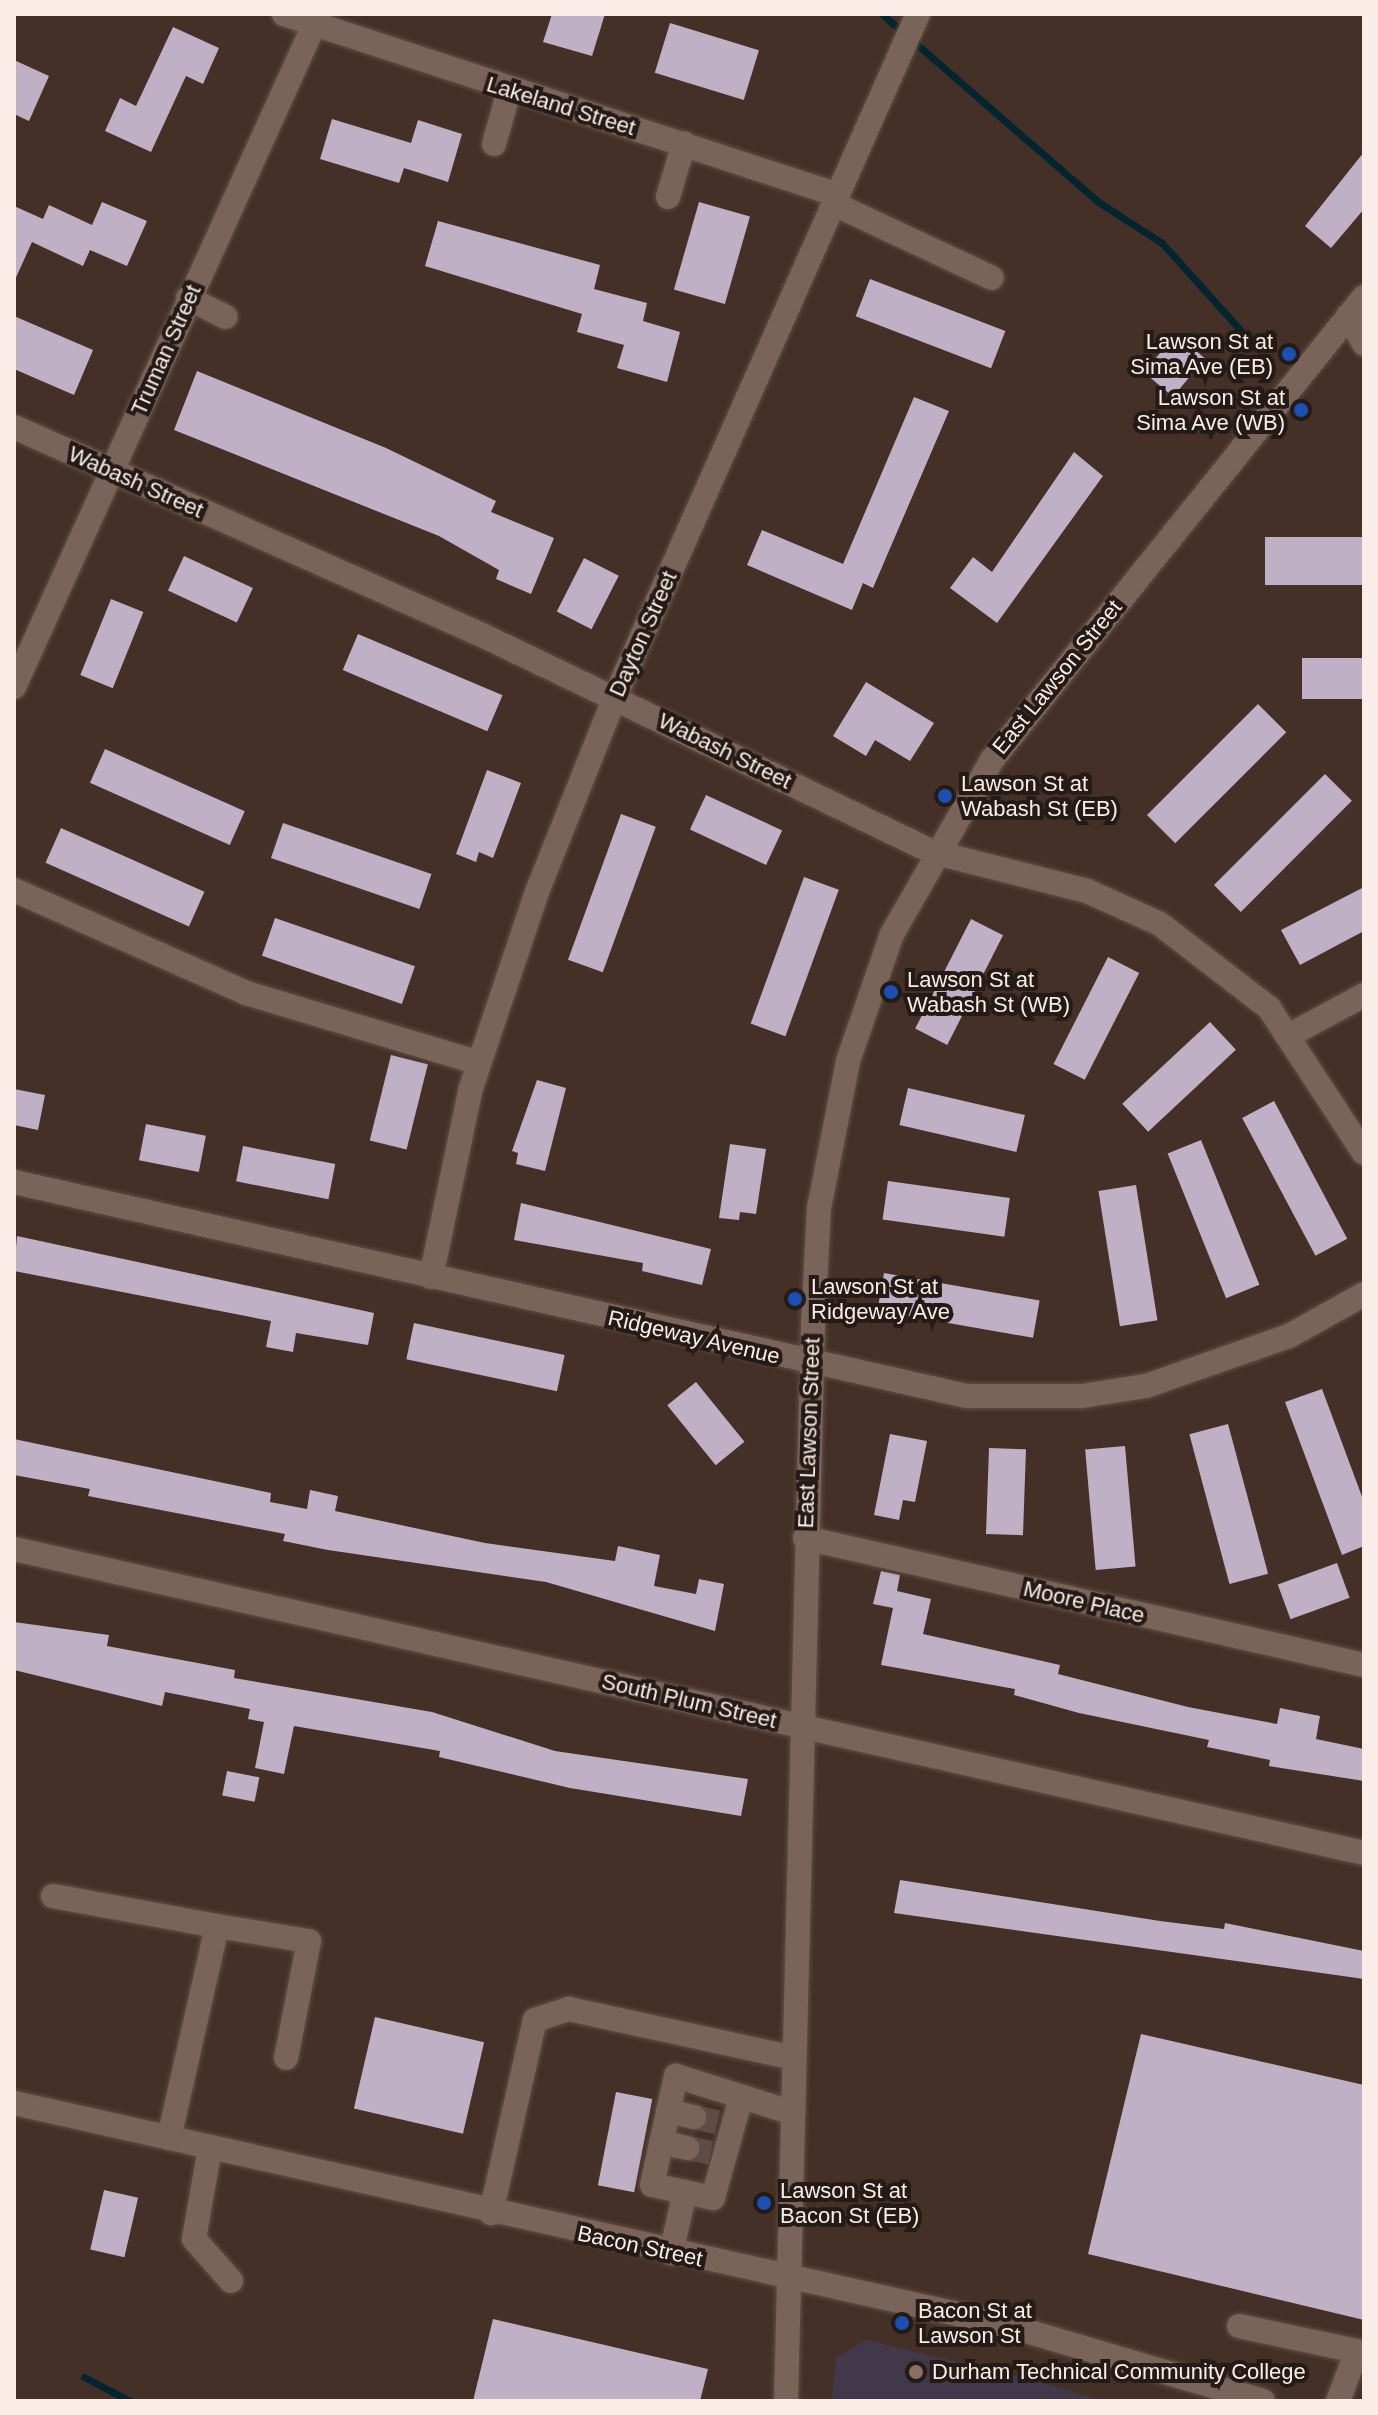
<!DOCTYPE html>
<style>
body{margin:0}
#map{position:relative;width:1378px;height:2415px;overflow:hidden;background:#443026;font-family:Arial,sans-serif}
div>[style]{position:absolute}
.education>*{inset:0;background:#413949}
.stream>*{height:7px;margin:-3.5px;padding:0 3.5px;transform-origin:3.5px;border-radius:3.5px;background:#032530}
.building>*{inset:0;background:#bfb0c6;transform-origin:0 0}
.minor-tunnel>*{height:24px;margin-top:-12px;transform-origin:0;background:repeating-linear-gradient(90deg,#5f4c43 0 24px,transparent 0 36px)}
.roads{filter:drop-shadow(0 0 2px #604e46) drop-shadow(0 0 2px #604e46)}
.minor>*{height:24px;margin:-12px;padding:0 12px;transform-origin:12px;border-radius:12px;background:#7a6359}
.dots>*{width:22px;height:22px;translate:-50% -50%;box-sizing:border-box;border:4px solid #241a16;border-radius:50%}
span{translate:-50% -50%;white-space:nowrap;text-align:center;line-height:1.15;-webkit-text-stroke:8px #241a16;paint-order:stroke}
.street-label{font-size:22px;color:#faece6}
.poi-label{font-size:22px;color:#faece6}
.right{translate:-100% -50%;text-align:right}
.left{translate:0 -50%;text-align:left}
.frame{position:absolute;inset:0;border:16px solid #faece6;pointer-events:none}
</style>
<div id="map">
<div class="education">
<div style="clip-path:polygon(866px 2340px,1036px 2381px,1104px 2401px,832px 2401px,836px 2358px)"></div>
</div>
<div class="stream">
<div style="left:882px;top:14px;width:285px;rotate:41deg"></div>
<div style="left:1097px;top:201px;width:77px;rotate:32.9deg"></div>
<div style="left:1162px;top:243px;width:136px;rotate:48deg"></div>
<div style="left:84px;top:2377px;width:52px;rotate:27.6deg"></div>
</div>
<div class="building">
<div style="clip-path:polygon(552px 14px,605px 14px,592px 56px,543px 42px)"></div>
<div style="left:670px;top:23px;width:93px;height:52px;rotate:17deg"></div>
<div style="clip-path:polygon(173px 27px,219px 48px,203px 84px,186px 76px,151px 152px,105px 131px,120px 98px,136px 106px)"></div>
<div style="clip-path:polygon(14px 60px,49px 76px,29px 121px,14px 114px)"></div>
<div style="clip-path:polygon(332px 119px,411px 143px,418px 120px,462px 134px,448px 182px,404px 168px,399px 183px,320px 159px)"></div>
<div style="clip-path:polygon(1364px 152px,1364px 209px,1331px 248px,1305px 226px)"></div>
<div style="clip-path:polygon(102px 202px,147px 221px,127px 266px,90px 250px,83px 266px,32px 242px,14px 282px,14px 206px,43px 219px,49px 205px,92px 225px)"></div>
<div style="left:699px;top:202px;width:53px;height:91px;rotate:16deg"></div>
<div style="clip-path:polygon(438px 221px,600px 265px,594px 289px,647px 303px,643px 321px,680px 332px,667px 382px,617px 368px,624px 345px,577px 332px,582px 314px,425px 266px)"></div>
<div style="left:870px;top:279px;width:145px;height:40px;rotate:21deg"></div>
<div style="clip-path:polygon(14px 316px,93px 350px,74px 395px,14px 369px)"></div>
<div style="left:1176px;top:334px;width:38px;height:50px;rotate:40deg"></div>
<div style="clip-path:polygon(197px 371px,386px 448px,496px 501px,491px 512px,554px 538px,531px 594px,496px 579px,499px 570px,439px 536px,174px 430px)"></div>
<div style="clip-path:polygon(914px 397px,949px 411px,873px 588px,863px 583px,852px 610px,747px 565px,762px 530px,843px 564px)"></div>
<div style="clip-path:polygon(1074px 452px,1103px 476px,997px 623px,950px 588px,973px 557px,992px 572px)"></div>
<div style="left:1364px;top:537px;width:48px;height:99px;rotate:90deg"></div>
<div style="left:184px;top:556px;width:76px;height:38px;rotate:25deg"></div>
<div style="left:584px;top:558px;width:39px;height:60px;rotate:27deg"></div>
<div style="left:111px;top:599px;width:35px;height:82px;rotate:22deg"></div>
<div style="left:358px;top:634px;width:157px;height:39px;rotate:23deg"></div>
<div style="left:1364px;top:658px;width:41px;height:62px;rotate:90deg"></div>
<div style="clip-path:polygon(866px 682px,934px 723px,910px 761px,875px 740px,866px 756px,833px 736px)"></div>
<div style="left:1258px;top:704px;width:40px;height:157px;rotate:45deg"></div>
<div style="left:105px;top:749px;width:153px;height:37px;rotate:24deg"></div>
<div style="clip-path:polygon(487px 770px,521px 783px,493px 858px,479px 852px,476px 862px,456px 854px)"></div>
<div style="left:1325px;top:774px;width:38px;height:157px;rotate:45deg"></div>
<div style="left:706px;top:795px;width:84px;height:38px;rotate:25deg"></div>
<div style="left:621px;top:814px;width:37px;height:155px;rotate:20deg"></div>
<div style="left:283px;top:823px;width:157px;height:37px;rotate:19deg"></div>
<div style="left:61px;top:828px;width:157px;height:38px;rotate:24deg"></div>
<div style="left:804px;top:877px;width:37px;height:156px;rotate:20deg"></div>
<div style="clip-path:polygon(1364px 887px,1364px 931px,1300px 965px,1281px 930px)"></div>
<div style="left:275px;top:918px;width:148px;height:40px;rotate:19deg"></div>
<div style="left:971px;top:919px;width:36px;height:123px;rotate:27deg"></div>
<div style="left:1108px;top:957px;width:35px;height:120px;rotate:27deg"></div>
<div style="left:1210px;top:1022px;width:38px;height:120px;rotate:47deg"></div>
<div style="left:391px;top:1055px;width:38px;height:88px;rotate:14deg"></div>
<div style="clip-path:polygon(537px 1080px,566px 1088px,545px 1171px,516px 1164px,518px 1153px,512px 1151px)"></div>
<div style="left:908px;top:1088px;width:120px;height:38px;rotate:13deg"></div>
<div style="clip-path:polygon(14px 1089px,45px 1095px,38px 1130px,14px 1125px)"></div>
<div style="left:1274px;top:1101px;width:156px;height:36px;rotate:62deg"></div>
<div style="left:146px;top:1124px;width:61px;height:37px;rotate:11deg"></div>
<div style="left:1201px;top:1140px;width:156px;height:36px;rotate:68deg"></div>
<div style="clip-path:polygon(730px 1144px,766px 1149px,756px 1214px,740px 1212px,739px 1220px,719px 1218px)"></div>
<div style="left:243px;top:1146px;width:94px;height:36px;rotate:11deg"></div>
<div style="left:888px;top:1181px;width:123px;height:39px;rotate:8deg"></div>
<div style="left:1136px;top:1185px;width:137px;height:38px;rotate:81deg"></div>
<div style="clip-path:polygon(521px 1203px,711px 1249px,702px 1285px,642px 1271px,643px 1263px,514px 1240px)"></div>
<div style="clip-path:polygon(17px 1236px,374px 1313px,368px 1345px,296px 1333px,293px 1352px,266px 1347px,271px 1321px,14px 1271px)"></div>
<div style="left:884px;top:1273px;width:158px;height:38px;rotate:10deg"></div>
<div style="left:414px;top:1323px;width:154px;height:37px;rotate:12deg"></div>
<div style="left:696px;top:1382px;width:77px;height:37px;rotate:51deg"></div>
<div style="clip-path:polygon(1322px 1389px,1364px 1502px,1364px 1546px,1342px 1555px,1285px 1402px)"></div>
<div style="left:1228px;top:1424px;width:155px;height:40px;rotate:75deg"></div>
<div style="clip-path:polygon(890px 1434px,927px 1441px,915px 1502px,903px 1500px,899px 1520px,874px 1515px)"></div>
<div style="clip-path:polygon(14px 1439px,271px 1493px,270px 1502px,307px 1509px,310px 1490px,338px 1496px,335px 1511px,485px 1543px,615px 1561px,618px 1546px,660px 1555px,654px 1586px,696px 1594px,699px 1579px,724px 1584px,715px 1631px,546px 1582px,328px 1550px,283px 1541px,285px 1534px,88px 1496px,90px 1489px,14px 1475px)"></div>
<div style="left:1125px;top:1446px;width:121px;height:40px;rotate:85deg"></div>
<div style="left:989px;top:1448px;width:37px;height:86px;rotate:2deg"></div>
<div style="left:1337px;top:1563px;width:37px;height:63px;rotate:70deg"></div>
<div style="clip-path:polygon(881px 1571px,900px 1575px,897px 1591px,931px 1599px,923px 1634px,1060px 1665px,1058px 1674px,1188px 1707px,1277px 1724px,1280px 1708px,1320px 1716px,1316px 1739px,1364px 1749px,1364px 1781px,1269px 1766px,1270px 1760px,1207px 1747px,1209px 1740px,1079px 1713px,1014px 1695px,1015px 1689px,881px 1665px,893px 1608px,873px 1604px)"></div>
<div style="clip-path:polygon(14px 1622px,109px 1635px,107px 1646px,235px 1670px,234px 1678px,432px 1712px,555px 1751px,748px 1779px,741px 1816px,570px 1788px,439px 1757px,440px 1751px,294px 1726px,284px 1774px,255px 1768px,264px 1722px,248px 1719px,250px 1709px,165px 1692px,162px 1706px,14px 1670px)"></div>
<div style="left:227px;top:1771px;width:33px;height:25px;rotate:11deg"></div>
<div style="clip-path:polygon(900px 1880px,1160px 1921px,1224px 1929px,1225px 1923px,1364px 1951px,1364px 1979px,894px 1913px)"></div>
<div style="left:375px;top:2017px;width:112px;height:94px;rotate:13deg"></div>
<div style="clip-path:polygon(1141px 2034px,1364px 2085px,1364px 2320px,1088px 2254px)"></div>
<div style="left:616px;top:2092px;width:37px;height:95px;rotate:11deg"></div>
<div style="left:104px;top:2190px;width:35px;height:61px;rotate:13deg"></div>
<div style="clip-path:polygon(493px 2319px,708px 2369px,700px 2401px,473px 2401px)"></div>
</div>
<div class="minor-tunnel">
<div style="left:694px;top:2117px;width:28px;rotate:13deg"></div>
<div style="left:687px;top:2148px;width:26px;rotate:11deg"></div>
</div>
<div class="roads">
<div class="minor">
<div style="left:284px;top:14px;width:583px;rotate:18.09deg"></div>
<div style="left:494px;top:144px;width:55px;rotate:-74.2deg"></div>
<div style="left:668px;top:197px;width:56px;rotate:-73.5deg"></div>
<div style="left:834px;top:204px;width:174px;rotate:25.1deg"></div>
<div style="left:188px;top:298px;width:42px;rotate:26.6deg"></div>
<div style="left:1348px;top:316px;width:32px;rotate:60deg"></div>
<div style="left:14px;top:427px;width:514px;rotate:23.97deg"></div>
<div style="left:484px;top:636px;width:498px;rotate:25.7deg"></div>
<div style="left:933px;top:852px;width:159px;rotate:14.2deg"></div>
<div style="left:1087px;top:891px;width:80px;rotate:24.3deg"></div>
<div style="left:1160px;top:924px;width:138px;rotate:37.6deg"></div>
<div style="left:1269px;top:1008px;width:173px;rotate:56.8deg"></div>
<div style="left:14px;top:687px;width:739px;rotate:-65.62deg"></div>
<div style="left:14px;top:890px;width:254px;rotate:23.9deg"></div>
<div style="left:246px;top:993px;width:243px;rotate:16.7deg"></div>
<div style="left:1290px;top:1035px;width:84px;rotate:-28.4deg"></div>
<div style="left:14px;top:1182px;width:977px;rotate:12.66deg"></div>
<div style="left:967px;top:1396px;width:115px"></div>
<div style="left:1082px;top:1396px;width:65px;rotate:-8.9deg"></div>
<div style="left:1146px;top:1386px;width:151px;rotate:-19.3deg"></div>
<div style="left:1289px;top:1336px;width:86px;rotate:-29.2deg"></div>
<div style="left:431px;top:1277px;width:193px;rotate:-78.1deg"></div>
<div style="left:471px;top:1088px;width:207px;rotate:-71.4deg"></div>
<div style="left:537px;top:892px;width:210px;rotate:-68.2deg"></div>
<div style="left:615px;top:697px;width:747px;rotate:-66.08deg"></div>
<div style="left:805px;top:1538px;width:573px;rotate:12.8deg"></div>
<div style="left:14px;top:1549px;width:1384px;rotate:12.69deg"></div>
<div style="left:53px;top:1896px;width:167px;rotate:10.4deg"></div>
<div style="left:740px;top:2101px;width:101px;rotate:105.6deg"></div>
<div style="left:713px;top:2198px;width:62px;rotate:-168deg"></div>
<div style="left:652px;top:2185px;width:112px;rotate:-77.6deg"></div>
<div style="left:676px;top:2076px;width:123px;rotate:17.5deg"></div>
<div style="left:14px;top:2103px;width:1017px;rotate:12.61deg"></div>
<div style="left:1006px;top:2325px;width:268px;rotate:16.5deg"></div>
<div style="left:668px;top:2111px;width:27px;rotate:13deg"></div>
<div style="left:169px;top:2138px;width:217px;rotate:-77.2deg"></div>
<div style="left:217px;top:1926px;width:93px;rotate:9.3deg"></div>
<div style="left:309px;top:1941px;width:119px;rotate:101.1deg"></div>
<div style="left:661px;top:2142px;width:27px;rotate:13deg"></div>
<div style="left:210px;top:2148px;width:92px;rotate:100deg"></div>
<div style="left:194px;top:2239px;width:56px;rotate:48.6deg"></div>
<div style="left:491px;top:2213px;width:198px;rotate:-77.2deg"></div>
<div style="left:535px;top:2020px;width:36px;rotate:-18deg"></div>
<div style="left:569px;top:2009px;width:230px;rotate:12.3deg"></div>
<div style="left:671px;top:2253px;width:63px;rotate:-77.1deg"></div>
<div style="left:1239px;top:2326px;width:121px;rotate:12deg"></div>
<div style="left:786px;top:2401px;width:1076px;rotate:-88.56deg"></div>
<div style="left:813px;top:1325px;width:117px;rotate:-87.1deg"></div>
<div style="left:819px;top:1208px;width:150px;rotate:-78.8deg"></div>
<div style="left:848px;top:1061px;width:134px;rotate:-70.9deg"></div>
<div style="left:892px;top:934px;width:201px;rotate:-60.1deg"></div>
<div style="left:992px;top:760px;width:594px;rotate:-51.22deg"></div>
<div style="left:1338px;top:2401px;width:53px;rotate:-69.2deg"></div>
<div style="left:1357px;top:2351px;width:7px;rotate:16deg"></div>
</div>
</div>
<div class="dots">
<div style="left:1289px;top:354px;background:#1a4fb4"></div>
<div style="left:1301px;top:410px;background:#1a4fb4"></div>
<div style="left:945px;top:796px;background:#1a4fb4"></div>
<div style="left:891px;top:992px;background:#1a4fb4"></div>
<div style="left:795px;top:1299px;background:#1a4fb4"></div>
<div style="left:764px;top:2203px;background:#1a4fb4"></div>
<div style="left:902px;top:2323px;background:#1a4fb4"></div>
<div style="left:916px;top:2372px;background:#8d6e63"></div>
</div>
<div class="street-label">
<span style="left:561px;top:106px;rotate:17deg">Lakeland Street</span>
<span style="left:166px;top:350px;rotate:-66deg">Truman Street</span>
<span style="left:136px;top:482px;rotate:24deg">Wabash Street</span>
<span style="left:643px;top:634px;rotate:-66deg">Dayton Street</span>
<span style="left:1057px;top:677px;rotate:-51deg">East Lawson Street</span>
<span style="left:725px;top:751px;rotate:26deg">Wabash Street</span>
<span style="left:694px;top:1337px;rotate:13deg">Ridgeway Avenue</span>
<span style="left:809px;top:1433px;rotate:-88deg">East Lawson Street</span>
<span style="left:1084px;top:1602px;rotate:13deg">Moore Place</span>
<span style="left:689px;top:1701px;rotate:13deg">South Plum Street</span>
<span style="left:640px;top:2246px;rotate:12deg">Bacon Street</span>
</div>
<div class="poi-label">
<span class="right" style="left:1273px;top:354px">Lawson St at<br>Sima Ave (EB)</span>
<span class="right" style="left:1285px;top:410px">Lawson St at<br>Sima Ave (WB)</span>
<span class="left" style="left:961px;top:796px">Lawson St at<br>Wabash St (EB)</span>
<span class="left" style="left:907px;top:992px">Lawson St at<br>Wabash St (WB)</span>
<span class="left" style="left:811px;top:1299px">Lawson St at<br>Ridgeway Ave</span>
<span class="left" style="left:780px;top:2203px">Lawson St at<br>Bacon St (EB)</span>
<span class="left" style="left:918px;top:2323px">Bacon St at<br>Lawson St</span>
<span class="left" style="left:932px;top:2372px">Durham Technical Community College</span>
</div>
<div class="frame"></div>
</div>
